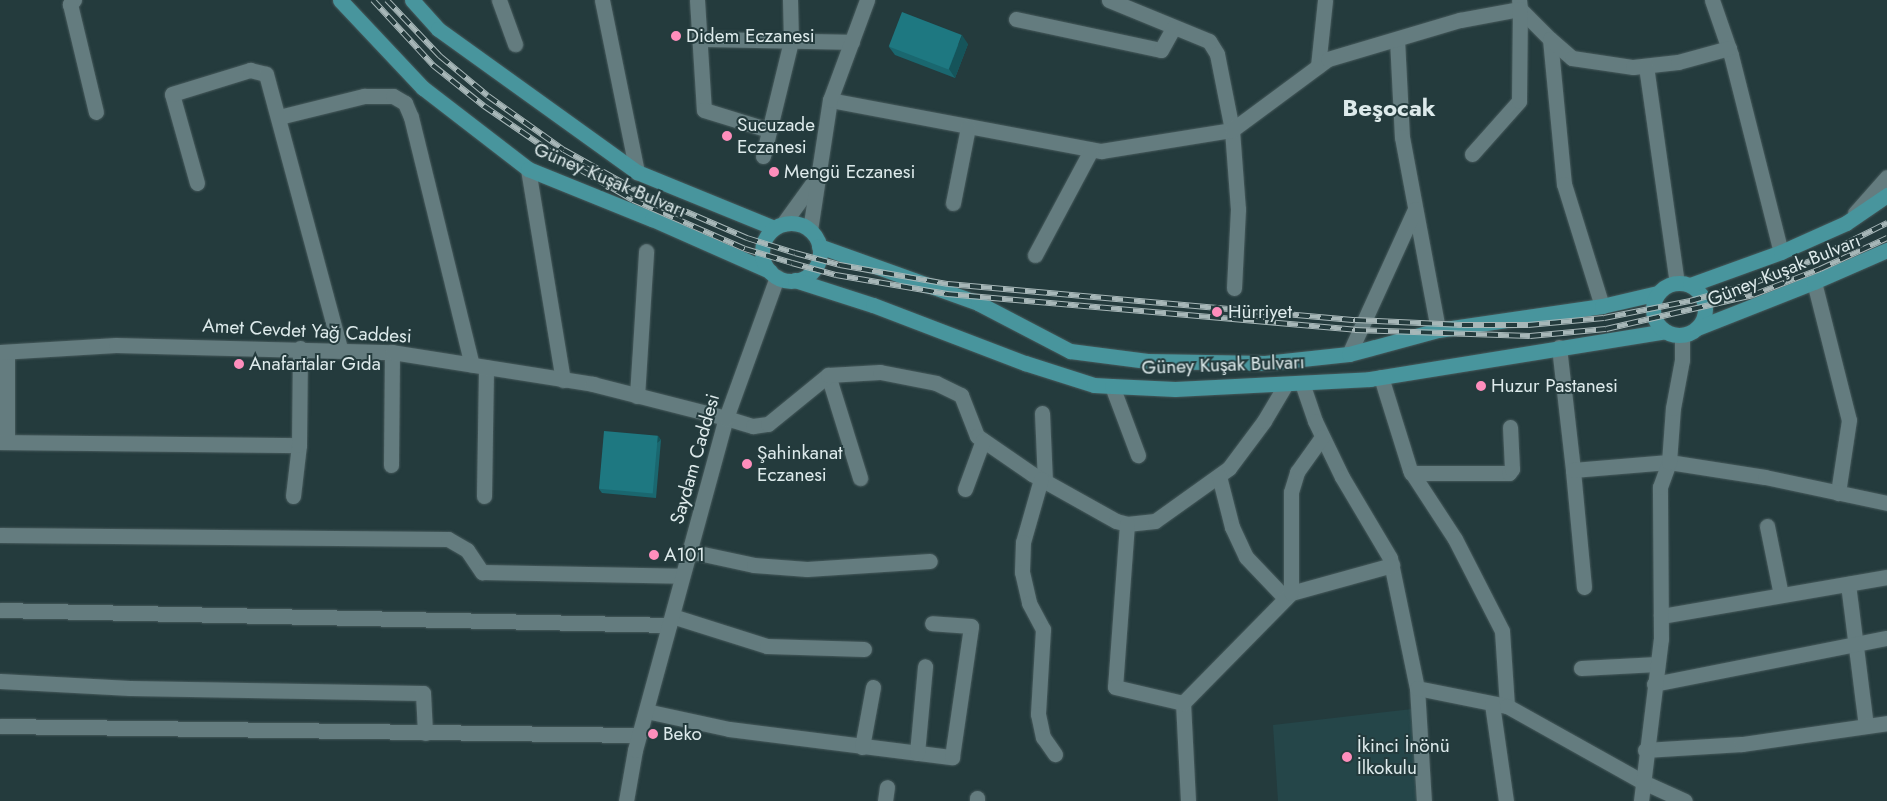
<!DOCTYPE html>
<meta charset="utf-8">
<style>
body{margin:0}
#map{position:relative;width:1887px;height:801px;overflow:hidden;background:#243b3d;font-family:Jost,sans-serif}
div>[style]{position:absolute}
.built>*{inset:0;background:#254649}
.roads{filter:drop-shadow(0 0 1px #475a5c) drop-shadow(0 0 1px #475a5c)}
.street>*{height:15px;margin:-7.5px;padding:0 7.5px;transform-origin:7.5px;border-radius:7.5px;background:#647c7f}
.secondary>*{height:15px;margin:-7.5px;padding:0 7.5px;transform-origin:7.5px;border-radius:7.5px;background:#647c7f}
.primary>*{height:15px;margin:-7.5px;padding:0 7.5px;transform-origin:7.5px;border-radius:7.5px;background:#48959d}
.primary>.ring{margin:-7.5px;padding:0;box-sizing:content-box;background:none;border:15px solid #48959d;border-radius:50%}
.rail>*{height:5.5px;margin-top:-2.75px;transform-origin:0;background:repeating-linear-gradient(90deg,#243b3d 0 11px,#a7b7b8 0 22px);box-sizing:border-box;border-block:1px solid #a7b7b8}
.wall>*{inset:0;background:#1a676f}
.shaded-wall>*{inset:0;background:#15545a;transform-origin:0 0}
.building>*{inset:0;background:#1e7881;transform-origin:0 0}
.dots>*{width:14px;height:14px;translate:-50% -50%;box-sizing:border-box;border:2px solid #243b3d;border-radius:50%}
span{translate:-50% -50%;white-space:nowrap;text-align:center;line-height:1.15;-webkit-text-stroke:4px #243b3d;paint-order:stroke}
.poi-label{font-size:19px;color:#ddeaeb}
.left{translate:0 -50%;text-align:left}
.street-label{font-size:19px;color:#ddeaeb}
.district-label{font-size:24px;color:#ddeaeb;font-weight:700}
</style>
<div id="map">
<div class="built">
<div style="clip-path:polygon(1412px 709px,1425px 801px,1278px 801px,1273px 725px)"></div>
</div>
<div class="roads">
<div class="street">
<div style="left:74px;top:0;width:6px;rotate:135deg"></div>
<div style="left:70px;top:4px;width:111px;rotate:76.5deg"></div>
<div style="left:499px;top:0;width:47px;rotate:70deg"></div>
<div style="left:602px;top:0;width:176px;rotate:78.5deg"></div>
<div style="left:697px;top:0;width:110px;rotate:86.4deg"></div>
<div style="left:704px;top:110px;width:68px;rotate:17.1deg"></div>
<div style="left:1109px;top:0;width:108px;rotate:22.3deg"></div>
<div style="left:1209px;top:41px;width:15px;rotate:58deg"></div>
<div style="left:1217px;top:54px;width:77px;rotate:78.8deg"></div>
<div style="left:1232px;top:130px;width:79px;rotate:85.7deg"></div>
<div style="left:1238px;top:209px;width:79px;rotate:92.9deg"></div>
<div style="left:1712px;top:0;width:58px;rotate:70.9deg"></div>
<div style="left:1731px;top:55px;width:203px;rotate:75.8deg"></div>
<div style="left:1520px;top:9px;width:42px;rotate:45deg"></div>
<div style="left:1550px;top:39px;width:146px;rotate:84.5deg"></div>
<div style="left:1564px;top:184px;width:128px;rotate:72.7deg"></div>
<div style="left:1016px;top:19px;width:148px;rotate:12.1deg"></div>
<div style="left:1161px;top:50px;width:26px;rotate:-61deg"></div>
<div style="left:699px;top:39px;width:153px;rotate:1.1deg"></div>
<div style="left:1397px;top:39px;width:98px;rotate:87.1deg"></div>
<div style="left:1402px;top:137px;width:196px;rotate:79.4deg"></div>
<div style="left:1550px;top:39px;width:29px;rotate:41deg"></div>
<div style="left:1572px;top:58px;width:62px;rotate:8.4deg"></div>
<div style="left:1633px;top:67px;width:45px;rotate:-6.3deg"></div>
<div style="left:1678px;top:62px;width:53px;rotate:-15.4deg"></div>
<div style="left:1318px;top:66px;width:66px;rotate:-83.9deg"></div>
<div style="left:1646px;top:66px;width:219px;rotate:81.9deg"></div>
<div style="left:830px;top:100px;width:276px;rotate:10.7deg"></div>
<div style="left:1101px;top:151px;width:133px;rotate:-9.1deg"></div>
<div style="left:1232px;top:130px;width:119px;rotate:-36.5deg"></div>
<div style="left:1328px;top:59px;width:138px;rotate:-16.5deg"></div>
<div style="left:1460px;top:20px;width:61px;rotate:-10.4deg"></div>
<div style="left:1520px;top:9px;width:9px;rotate:-96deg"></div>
<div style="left:279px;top:117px;width:88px;rotate:-13.9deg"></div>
<div style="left:364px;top:96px;width:29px"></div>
<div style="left:393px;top:96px;width:14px;rotate:30deg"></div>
<div style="left:405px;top:103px;width:15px;rotate:67deg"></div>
<div style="left:411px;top:117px;width:255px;rotate:76.2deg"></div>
<div style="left:1472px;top:154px;width:71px;rotate:-48.4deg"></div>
<div style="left:1519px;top:101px;width:92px;rotate:-89.4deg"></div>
<div style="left:763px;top:156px;width:118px;rotate:-76.3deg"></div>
<div style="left:791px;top:41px;width:41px;rotate:-91.4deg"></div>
<div style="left:528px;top:169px;width:214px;rotate:80.6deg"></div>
<div style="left:197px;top:183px;width:92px;rotate:-105.7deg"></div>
<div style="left:172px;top:94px;width:82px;rotate:-17.1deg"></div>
<div style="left:250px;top:70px;width:16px;rotate:14deg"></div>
<div style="left:266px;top:74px;width:285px;rotate:74.9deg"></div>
<div style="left:953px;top:203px;width:77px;rotate:-78.8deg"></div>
<div style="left:1035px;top:255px;width:119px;rotate:-61.9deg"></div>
<div style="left:1814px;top:282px;width:142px;rotate:75.8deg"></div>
<div style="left:1849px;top:420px;width:74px;rotate:98.6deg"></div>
<div style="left:1559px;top:347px;width:124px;rotate:83.5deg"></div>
<div style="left:7px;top:352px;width:90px;rotate:90deg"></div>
<div style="left:1349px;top:354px;width:159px;rotate:-65.5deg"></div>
<div style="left:828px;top:375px;width:108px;rotate:72.7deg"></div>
<div style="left:1381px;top:377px;width:97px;rotate:72.7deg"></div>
<div style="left:1410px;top:470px;width:82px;rotate:56.9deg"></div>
<div style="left:1455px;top:539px;width:103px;rotate:62.9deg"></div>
<div style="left:1502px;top:631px;width:75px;rotate:86.2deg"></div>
<div style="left:1302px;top:383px;width:40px;rotate:71.1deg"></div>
<div style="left:1315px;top:421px;width:62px;rotate:64.3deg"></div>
<div style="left:1342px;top:477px;width:94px;rotate:59.3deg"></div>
<div style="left:1390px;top:558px;width:133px;rotate:78.3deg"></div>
<div style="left:1417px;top:688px;width:113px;rotate:86.5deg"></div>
<div style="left:1112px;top:386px;width:74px;rotate:69.4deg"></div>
<div style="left:637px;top:396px;width:145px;rotate:-86.4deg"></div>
<div style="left:1042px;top:413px;width:68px;rotate:87.5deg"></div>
<div style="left:726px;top:418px;width:28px;rotate:17deg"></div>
<div style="left:753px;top:426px;width:15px;rotate:-8deg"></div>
<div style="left:768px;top:424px;width:77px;rotate:-39.2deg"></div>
<div style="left:828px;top:375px;width:52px;rotate:-3.3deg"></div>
<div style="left:880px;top:372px;width:57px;rotate:11.1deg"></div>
<div style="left:936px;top:383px;width:28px;rotate:26deg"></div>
<div style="left:961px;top:395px;width:44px;rotate:68.7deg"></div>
<div style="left:977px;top:436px;width:67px;rotate:34.6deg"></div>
<div style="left:1032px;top:474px;width:96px;rotate:29.2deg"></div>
<div style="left:1116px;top:521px;width:11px;rotate:15deg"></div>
<div style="left:1127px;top:524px;width:28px;rotate:-6deg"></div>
<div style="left:1155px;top:521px;width:91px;rotate:-35.6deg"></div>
<div style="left:1229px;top:468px;width:59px;rotate:-53.3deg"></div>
<div style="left:1264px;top:421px;width:43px;rotate:-59.3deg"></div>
<div style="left:0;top:442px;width:299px;rotate:0.6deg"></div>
<div style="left:391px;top:465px;width:113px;rotate:-89.5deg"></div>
<div style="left:1411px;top:473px;width:98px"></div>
<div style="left:1509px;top:473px;width:5px;rotate:-53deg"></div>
<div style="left:1512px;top:469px;width:42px;rotate:-92.7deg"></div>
<div style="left:1219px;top:476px;width:53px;rotate:75.7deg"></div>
<div style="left:1232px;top:527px;width:33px;rotate:65deg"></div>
<div style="left:1246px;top:557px;width:57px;rotate:46.4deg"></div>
<div style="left:1041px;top:479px;width:66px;rotate:105.9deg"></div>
<div style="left:1023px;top:542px;width:30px;rotate:92deg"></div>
<div style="left:1022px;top:572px;width:32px;rotate:77deg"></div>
<div style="left:1029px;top:603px;width:30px;rotate:62deg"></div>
<div style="left:1043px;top:629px;width:85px;rotate:93.4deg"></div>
<div style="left:1038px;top:714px;width:24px;rotate:78deg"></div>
<div style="left:1043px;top:737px;width:21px;rotate:55deg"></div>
<div style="left:965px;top:489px;width:52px;rotate:-69.8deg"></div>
<div style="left:293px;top:496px;width:51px;rotate:-83.3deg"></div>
<div style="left:299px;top:445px;width:97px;rotate:-89.4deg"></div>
<div style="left:484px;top:496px;width:129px;rotate:-89.1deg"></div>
<div style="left:1127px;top:524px;width:163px;rotate:94.2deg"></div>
<div style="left:1115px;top:687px;width:70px;rotate:13.2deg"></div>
<div style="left:1767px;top:526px;width:70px;rotate:78.5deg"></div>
<div style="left:0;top:535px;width:448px;rotate:0.5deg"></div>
<div style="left:448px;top:539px;width:22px;rotate:30deg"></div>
<div style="left:467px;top:550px;width:27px;rotate:56deg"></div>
<div style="left:482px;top:572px;width:200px;rotate:1.1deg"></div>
<div style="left:689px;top:551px;width:66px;rotate:12.2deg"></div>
<div style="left:754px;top:565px;width:53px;rotate:4.3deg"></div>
<div style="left:807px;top:569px;width:123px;rotate:-3.7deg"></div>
<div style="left:1848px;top:584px;width:143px;rotate:82.8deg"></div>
<div style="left:1584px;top:587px;width:118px;rotate:-95.4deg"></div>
<div style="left:1573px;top:470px;width:96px;rotate:-4.8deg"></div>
<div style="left:1669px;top:462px;width:97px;rotate:8.9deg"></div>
<div style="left:1765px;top:477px;width:125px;rotate:12deg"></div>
<div style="left:1291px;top:593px;width:105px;rotate:-15.5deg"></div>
<div style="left:0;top:610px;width:669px;rotate:1.28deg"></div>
<div style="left:672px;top:616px;width:100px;rotate:17.5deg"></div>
<div style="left:767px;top:646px;width:97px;rotate:1.8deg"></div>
<div style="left:1661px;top:616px;width:229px;rotate:-9.8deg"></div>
<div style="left:1581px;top:668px;width:76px;rotate:-3deg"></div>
<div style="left:0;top:681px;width:130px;rotate:3.1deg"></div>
<div style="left:130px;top:688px;width:293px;rotate:1deg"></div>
<div style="left:423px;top:693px;width:40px;rotate:87.1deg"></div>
<div style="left:1654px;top:684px;width:237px;rotate:-11.2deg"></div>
<div style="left:1417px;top:688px;width:92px;rotate:11.3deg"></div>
<div style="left:1507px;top:706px;width:154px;rotate:29.2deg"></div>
<div style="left:1641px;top:781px;width:48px;rotate:24.4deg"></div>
<div style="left:1492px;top:704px;width:98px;rotate:81.8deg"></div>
<div style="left:646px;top:711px;width:85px;rotate:12.2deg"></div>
<div style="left:729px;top:729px;width:225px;rotate:7.2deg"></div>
<div style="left:952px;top:757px;width:132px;rotate:-81.7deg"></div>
<div style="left:971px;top:626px;width:39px;rotate:-176deg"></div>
<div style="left:0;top:726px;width:639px;rotate:0.81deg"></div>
<div style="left:862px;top:747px;width:61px;rotate:-79.6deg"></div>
<div style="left:917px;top:753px;width:87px;rotate:-84.7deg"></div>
<div style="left:885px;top:801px;width:14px;rotate:-82deg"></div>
<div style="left:977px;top:801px;width:3px;rotate:-90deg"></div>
<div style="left:1188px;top:801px;width:98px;rotate:-92.9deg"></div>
<div style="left:1183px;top:703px;width:154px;rotate:-45.5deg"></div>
<div style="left:1291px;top:593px;width:101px;rotate:-90deg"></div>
<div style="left:1291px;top:492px;width:21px;rotate:-73deg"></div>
<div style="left:1297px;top:472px;width:43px;rotate:-54.5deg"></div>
</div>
<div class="secondary">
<div style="left:1855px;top:213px;width:48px;rotate:-48.4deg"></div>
<div style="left:783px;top:224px;width:58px;rotate:-54.1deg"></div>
<div style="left:810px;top:230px;width:132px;rotate:-81.3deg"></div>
<div style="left:830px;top:100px;width:107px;rotate:-69.7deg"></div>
<div style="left:0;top:352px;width:116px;rotate:-3.5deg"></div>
<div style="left:116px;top:345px;width:276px;rotate:1.5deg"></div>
<div style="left:392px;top:352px;width:204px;rotate:9deg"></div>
<div style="left:593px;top:384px;width:137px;rotate:14.3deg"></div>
<div style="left:1645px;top:750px;width:97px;rotate:-3.5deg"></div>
<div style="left:1742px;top:744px;width:147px;rotate:-8.2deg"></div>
<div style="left:626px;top:801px;width:52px;rotate:-80deg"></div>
<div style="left:635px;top:750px;width:344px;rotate:-74.7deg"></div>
<div style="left:726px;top:418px;width:150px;rotate:-70.1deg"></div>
<div style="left:1641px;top:801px;width:163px;rotate:-83deg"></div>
<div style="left:1661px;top:639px;width:152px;rotate:-90.4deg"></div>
<div style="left:1660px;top:487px;width:27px;rotate:-70deg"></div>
<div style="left:1669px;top:462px;width:54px;rotate:-85.8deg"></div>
<div style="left:1673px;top:408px;width:49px;rotate:-79.4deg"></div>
<div style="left:1682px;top:360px;width:25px;rotate:-90deg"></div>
</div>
<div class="primary">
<div style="left:340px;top:0;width:121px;rotate:46.7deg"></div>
<div style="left:423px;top:88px;width:133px;rotate:37.6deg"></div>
<div style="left:528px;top:169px;width:134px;rotate:22deg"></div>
<div style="left:652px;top:219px;width:129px;rotate:23.8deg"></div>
<div style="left:412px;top:0;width:39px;rotate:48deg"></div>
<div style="left:438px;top:29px;width:245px;rotate:35.7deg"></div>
<div style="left:637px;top:172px;width:148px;rotate:22.2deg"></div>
<div class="ring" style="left:762px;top:223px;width:43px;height:43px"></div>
<div style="left:819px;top:246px;width:169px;rotate:19.7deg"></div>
<div style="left:978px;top:303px;width:104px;rotate:27.6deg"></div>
<div style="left:1070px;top:351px;width:78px;rotate:7.4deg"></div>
<div style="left:1147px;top:361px;width:118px;rotate:1deg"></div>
<div style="left:1265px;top:363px;width:84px;rotate:-6.1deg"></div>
<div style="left:1349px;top:354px;width:92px;rotate:-15.1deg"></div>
<div style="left:1438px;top:330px;width:166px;rotate:-8.3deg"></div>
<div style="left:1602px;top:306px;width:57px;rotate:-13.1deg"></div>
<div style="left:795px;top:280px;width:82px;rotate:17.8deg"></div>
<div style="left:873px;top:305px;width:163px;rotate:20.9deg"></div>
<div style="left:1025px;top:363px;width:72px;rotate:17.7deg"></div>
<div style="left:1094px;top:385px;width:18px;rotate:3deg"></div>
<div style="left:1112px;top:386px;width:63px;rotate:2.7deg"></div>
<div style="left:1175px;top:389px;width:195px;rotate:-2.9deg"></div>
<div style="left:1370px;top:379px;width:299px;rotate:-9.2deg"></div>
<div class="ring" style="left:1653px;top:283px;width:37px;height:37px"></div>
<div style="left:1690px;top:285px;width:97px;rotate:-19.9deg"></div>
<div style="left:1781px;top:252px;width:71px;rotate:-24deg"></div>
<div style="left:1846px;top:223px;width:50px;rotate:-34.3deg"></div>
<div style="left:1697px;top:328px;width:126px;rotate:-21.5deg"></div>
<div style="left:1814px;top:282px;width:80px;rotate:-23.7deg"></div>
</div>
</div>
<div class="rail">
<div style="left:373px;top:0;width:90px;rotate:47.3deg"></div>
<div style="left:434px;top:66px;width:64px;rotate:38.7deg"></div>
<div style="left:484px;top:106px;width:92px;rotate:34.4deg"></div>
<div style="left:560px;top:158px;width:84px;rotate:29.9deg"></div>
<div style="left:633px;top:200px;width:122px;rotate:23.6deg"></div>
<div style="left:745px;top:249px;width:49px;rotate:16.6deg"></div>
<div style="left:792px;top:263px;width:46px;rotate:15.3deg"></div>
<div style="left:836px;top:275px;width:113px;rotate:9.7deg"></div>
<div style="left:947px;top:294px;width:410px;rotate:5deg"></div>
<div style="left:1355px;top:330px;width:175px;rotate:2deg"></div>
<div style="left:1530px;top:336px;width:76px;rotate:-5.3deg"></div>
<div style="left:1606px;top:329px;width:151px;rotate:-13deg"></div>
<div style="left:1753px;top:295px;width:72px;rotate:-21.2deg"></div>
<div style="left:1820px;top:269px;width:74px;rotate:-24.8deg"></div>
<div style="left:387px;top:0;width:77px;rotate:46.6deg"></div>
<div style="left:440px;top:56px;width:62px;rotate:39.8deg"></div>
<div style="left:488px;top:96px;width:93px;rotate:35.4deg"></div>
<div style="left:564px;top:150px;width:82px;rotate:29.1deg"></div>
<div style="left:636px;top:190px;width:121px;rotate:23.4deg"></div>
<div style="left:747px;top:238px;width:50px;rotate:17.4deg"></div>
<div style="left:795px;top:253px;width:47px;rotate:14.9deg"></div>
<div style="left:840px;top:265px;width:110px;rotate:10deg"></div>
<div style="left:948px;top:284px;width:409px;rotate:5.1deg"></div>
<div style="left:1355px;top:320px;width:107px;rotate:2.7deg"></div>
<div style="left:1462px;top:325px;width:66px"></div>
<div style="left:1528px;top:325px;width:76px;rotate:-5.3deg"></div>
<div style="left:1604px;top:318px;width:88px;rotate:-11.2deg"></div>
<div style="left:1690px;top:301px;width:63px;rotate:-15.6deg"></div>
<div style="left:1751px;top:284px;width:66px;rotate:-21.2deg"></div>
<div style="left:1813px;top:260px;width:83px;rotate:-26.6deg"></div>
</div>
<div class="wall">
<div style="clip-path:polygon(968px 44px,955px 78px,895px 55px,889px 47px)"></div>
<div style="clip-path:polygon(658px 436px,661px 440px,656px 498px,602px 493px,599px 489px)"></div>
</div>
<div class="shaded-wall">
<div style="clip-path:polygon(962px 35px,968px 44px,955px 78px,949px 69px)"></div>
<div style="left:658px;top:436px;width:5px;height:58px;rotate:53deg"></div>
</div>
<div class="building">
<div style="left:902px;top:12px;width:64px;height:37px;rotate:21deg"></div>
<div style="left:604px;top:431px;width:54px;height:58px;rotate:5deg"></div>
</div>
<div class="dots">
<div style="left:676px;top:36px;background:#fe8ebc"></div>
<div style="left:727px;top:136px;background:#fe8ebc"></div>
<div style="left:774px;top:172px;background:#fe8ebc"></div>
<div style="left:1217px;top:312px;background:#fe8ebc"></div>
<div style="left:239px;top:364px;background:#fe8ebc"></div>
<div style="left:1481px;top:386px;background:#fe8ebc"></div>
<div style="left:747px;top:464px;background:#fe8ebc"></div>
<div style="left:654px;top:555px;background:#fe8ebc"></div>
<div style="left:653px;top:734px;background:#fe8ebc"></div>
<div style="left:1347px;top:757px;background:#fe8ebc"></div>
</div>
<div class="poi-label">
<span class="left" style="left:686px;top:36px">Didem Eczanesi</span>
<span class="left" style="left:737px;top:136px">Sucuzade<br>Eczanesi</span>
<span class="left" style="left:784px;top:172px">Mengü Eczanesi</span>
<span class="left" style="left:1228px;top:312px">Hürriyet</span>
<span class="left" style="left:249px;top:364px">Anafartalar Gıda</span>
<span class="left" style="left:1491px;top:386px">Huzur Pastanesi</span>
<span class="left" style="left:757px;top:464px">Şahinkanat<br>Eczanesi</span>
<span class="left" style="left:664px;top:555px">A101</span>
<span class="left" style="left:663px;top:734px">Beko</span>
<span class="left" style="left:1357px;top:757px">İkinci İnönü<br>İlkokulu</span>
</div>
<div class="street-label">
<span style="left:610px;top:180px;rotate:23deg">Güney Kuşak Bulvarı</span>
<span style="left:1784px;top:270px;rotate:-22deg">Güney Kuşak Bulvarı</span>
<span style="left:307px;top:331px;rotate:3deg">Amet Cevdet Yağ Caddesi</span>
<span style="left:1223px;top:365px;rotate:-2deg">Güney Kuşak Bulvarı</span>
<span style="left:695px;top:459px;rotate:-74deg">Saydam Caddesi</span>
</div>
<div class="district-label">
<span style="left:1389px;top:108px">Beşocak</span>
</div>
</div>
